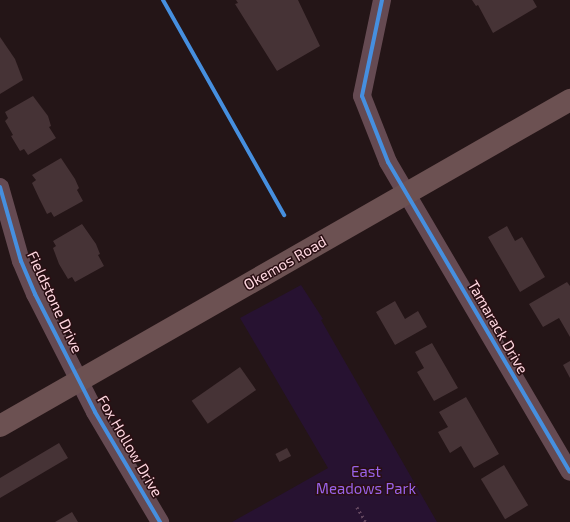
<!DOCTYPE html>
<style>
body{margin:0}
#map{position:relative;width:570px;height:522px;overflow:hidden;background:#241517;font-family:"Exo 2",sans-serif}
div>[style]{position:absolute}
.green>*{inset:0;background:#271231}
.building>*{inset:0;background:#463336;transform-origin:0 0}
.path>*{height:2.5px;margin-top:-1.25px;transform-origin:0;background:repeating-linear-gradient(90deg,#61455d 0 2px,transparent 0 5px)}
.minor>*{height:18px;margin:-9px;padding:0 9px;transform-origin:9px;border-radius:9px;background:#654a52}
.major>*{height:22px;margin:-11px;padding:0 11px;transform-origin:11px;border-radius:11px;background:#6c5152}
.cycleway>*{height:4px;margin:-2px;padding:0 2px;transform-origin:2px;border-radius:2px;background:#468fdf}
span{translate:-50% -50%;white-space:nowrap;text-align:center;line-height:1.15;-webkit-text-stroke:3px #2a0f13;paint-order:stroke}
.street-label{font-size:15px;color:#ffd8e1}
.park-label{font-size:15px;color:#9963e9}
</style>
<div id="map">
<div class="green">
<div style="clip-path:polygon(301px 285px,323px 319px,321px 320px,437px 522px,232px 522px,328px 468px,240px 318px)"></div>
</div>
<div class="building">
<div style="clip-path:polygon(236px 0,298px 0,320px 46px,277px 71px,235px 4px,238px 3px)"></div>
<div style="clip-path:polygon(472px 0,533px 0,537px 7px,493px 33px,478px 5px,476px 6px)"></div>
<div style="clip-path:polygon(0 37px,15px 59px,23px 80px,0 94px)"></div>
<div style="clip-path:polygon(33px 96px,48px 116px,51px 126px,49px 127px,56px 138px,28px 155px,24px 149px,20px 151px,11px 136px,13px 135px,5px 121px,8px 118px,5px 112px)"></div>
<div style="clip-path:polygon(61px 158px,75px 179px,79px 188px,77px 190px,83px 201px,54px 217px,51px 212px,47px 214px,39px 198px,32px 183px,36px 180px,32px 175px)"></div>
<div style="clip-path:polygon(82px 224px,96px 244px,100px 254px,98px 255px,104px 266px,75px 282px,72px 277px,68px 279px,59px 264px,53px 248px,56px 246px,53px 241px)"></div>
<div style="clip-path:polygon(507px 226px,515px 241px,522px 237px,545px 277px,520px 292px,488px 237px)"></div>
<div style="clip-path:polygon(567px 282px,570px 286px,570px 337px,559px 318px,543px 327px,529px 304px)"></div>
<div style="clip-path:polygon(395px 301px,405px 319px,418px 311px,427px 327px,395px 345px,376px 312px)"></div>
<div style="clip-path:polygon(432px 343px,458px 388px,434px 401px,417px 372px,424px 368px,415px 352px)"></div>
<div style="clip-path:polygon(570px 361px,570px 378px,563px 365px)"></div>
<div style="left:240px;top:367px;width:28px;height:59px;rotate:55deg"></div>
<div style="clip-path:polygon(466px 397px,499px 454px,474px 468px,461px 446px,450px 453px,438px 432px,448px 427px,439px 412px)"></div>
<div style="clip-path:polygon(59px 443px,68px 458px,0 498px,0 478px)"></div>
<div style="left:287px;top:448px;width:9px;height:13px;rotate:63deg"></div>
<div style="left:504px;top:465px;width:47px;height:27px;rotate:59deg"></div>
<div style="clip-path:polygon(72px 512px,78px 522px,55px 522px)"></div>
</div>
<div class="path">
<div style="left:357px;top:507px;width:17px;rotate:59deg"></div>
</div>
<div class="minor">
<div style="left:382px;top:0;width:98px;rotate:101.8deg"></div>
<div style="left:362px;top:96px;width:71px;rotate:68.5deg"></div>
<div style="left:388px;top:162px;width:359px;rotate:59.6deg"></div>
<div style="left:0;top:187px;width:77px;rotate:74.2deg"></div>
<div style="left:21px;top:261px;width:36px;rotate:67deg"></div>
<div style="left:35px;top:294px;width:132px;rotate:63deg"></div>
<div style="left:95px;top:412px;width:128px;rotate:59.4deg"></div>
</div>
<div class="major">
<div style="left:0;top:426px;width:657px;rotate:-29.77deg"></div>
</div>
<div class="cycleway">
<div style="left:163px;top:0;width:247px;rotate:60.6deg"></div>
<div style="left:382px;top:0;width:98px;rotate:101.8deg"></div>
<div style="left:362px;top:96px;width:71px;rotate:68.5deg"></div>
<div style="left:388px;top:162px;width:359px;rotate:59.6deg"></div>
<div style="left:0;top:187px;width:77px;rotate:74.2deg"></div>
<div style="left:21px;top:261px;width:36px;rotate:67deg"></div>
<div style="left:35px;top:294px;width:132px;rotate:63deg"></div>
<div style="left:95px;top:412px;width:128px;rotate:59.4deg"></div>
</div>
<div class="street-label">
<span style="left:285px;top:263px;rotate:-30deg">Okemos Road</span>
<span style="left:55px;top:302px;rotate:65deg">Fieldstone Drive</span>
<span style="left:498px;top:327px;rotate:60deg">Tamarack Drive</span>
<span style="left:130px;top:446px;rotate:60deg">Fox Hollow Drive</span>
</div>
<div class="park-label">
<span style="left:366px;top:480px">East<br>Meadows Park</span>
</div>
</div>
